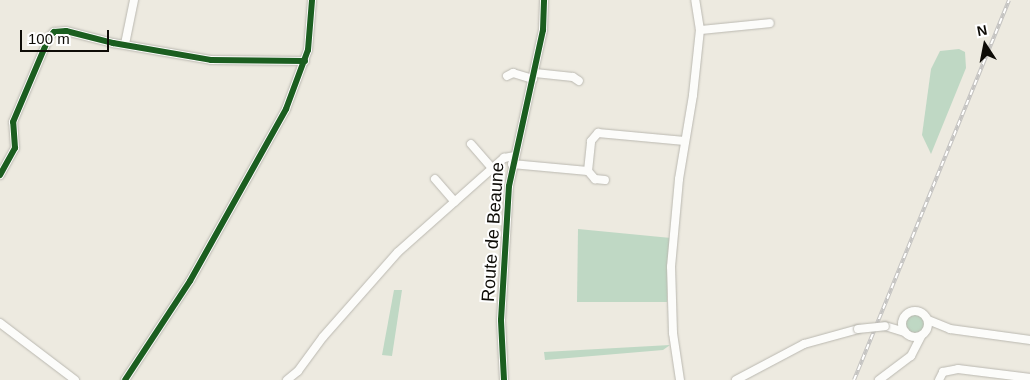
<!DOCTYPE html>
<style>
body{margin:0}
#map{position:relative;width:1030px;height:380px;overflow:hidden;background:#edeae0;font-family:Arial,sans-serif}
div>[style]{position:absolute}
.green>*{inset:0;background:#bfd8c4}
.round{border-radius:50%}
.roads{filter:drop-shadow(0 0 1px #bab8b0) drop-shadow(0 0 1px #bab8b0)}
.minor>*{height:8px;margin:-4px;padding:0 4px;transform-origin:4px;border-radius:4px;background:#fcfcfa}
.minor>.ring{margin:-4px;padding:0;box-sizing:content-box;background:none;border:8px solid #fcfcfa;border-radius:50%}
.rail>*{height:4px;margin-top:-2px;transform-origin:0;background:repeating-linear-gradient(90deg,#fff 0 5.5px,#c4c3c1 0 11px);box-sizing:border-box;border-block:1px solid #c4c3c1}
.bridges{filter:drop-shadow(0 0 1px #bab8b0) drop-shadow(0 0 1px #bab8b0)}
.minor-bridge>*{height:8px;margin:-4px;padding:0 4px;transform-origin:4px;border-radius:4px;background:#fcfcfa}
.cycleway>*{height:6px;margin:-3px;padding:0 3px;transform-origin:3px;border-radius:3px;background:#1b5e20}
span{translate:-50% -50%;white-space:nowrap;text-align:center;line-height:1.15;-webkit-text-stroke:4px #fff;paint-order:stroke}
.street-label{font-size:18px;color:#0e0c07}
.north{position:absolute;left:960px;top:20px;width:50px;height:50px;-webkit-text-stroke:4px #fff;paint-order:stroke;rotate:349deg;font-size:14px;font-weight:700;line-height:20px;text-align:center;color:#0e0c07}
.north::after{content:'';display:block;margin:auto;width:18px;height:22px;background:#0e0c07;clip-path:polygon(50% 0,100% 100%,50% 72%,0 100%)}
.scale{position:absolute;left:20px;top:30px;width:89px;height:22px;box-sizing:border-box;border:2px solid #0e0c07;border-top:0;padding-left:6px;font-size:15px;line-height:18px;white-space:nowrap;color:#0e0c07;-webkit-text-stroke:4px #fff;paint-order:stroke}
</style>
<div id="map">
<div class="green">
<div style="clip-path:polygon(959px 49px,965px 52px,966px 68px,931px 154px,922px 135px,931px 69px,940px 51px)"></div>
<div style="clip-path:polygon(578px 229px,671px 238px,667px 302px,577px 302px)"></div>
<div style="clip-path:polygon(394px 290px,402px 290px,392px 356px,382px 355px)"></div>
<div class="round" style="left:905px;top:313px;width:20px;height:20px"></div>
<div style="clip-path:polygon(670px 345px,663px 350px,545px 360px,544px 352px)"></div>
</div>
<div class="roads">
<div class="minor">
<div style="left:700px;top:30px;width:70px;rotate:-5.7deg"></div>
<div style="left:125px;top:44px;width:45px;rotate:-78.4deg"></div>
<div style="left:535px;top:73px;width:38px;rotate:6deg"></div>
<div style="left:573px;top:77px;width:7px;rotate:34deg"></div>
<div style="left:507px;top:76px;width:7px;rotate:-27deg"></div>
<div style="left:513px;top:73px;width:21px;rotate:17deg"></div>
<div style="left:471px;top:144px;width:32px;rotate:49deg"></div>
<div style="left:512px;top:164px;width:76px;rotate:5.3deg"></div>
<div style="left:588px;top:171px;width:30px;rotate:-84deg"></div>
<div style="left:591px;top:141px;width:11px;rotate:-49deg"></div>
<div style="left:598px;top:133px;width:87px;rotate:5.3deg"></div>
<div style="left:588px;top:171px;width:11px;rotate:49deg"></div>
<div style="left:595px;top:179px;width:10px;rotate:6deg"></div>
<div style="left:0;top:175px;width:31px;rotate:-61deg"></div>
<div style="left:15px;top:148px;width:26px;rotate:-94deg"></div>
<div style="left:13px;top:122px;width:92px;rotate:-67deg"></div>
<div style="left:49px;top:37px;width:7px;rotate:-45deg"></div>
<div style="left:54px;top:32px;width:12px;rotate:-5deg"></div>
<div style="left:66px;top:31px;width:49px;rotate:14.3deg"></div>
<div style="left:113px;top:43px;width:99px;rotate:9.8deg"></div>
<div style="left:211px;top:60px;width:94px;rotate:0.6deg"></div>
<div style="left:435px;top:179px;width:30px;rotate:49deg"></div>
<div class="ring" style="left:902px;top:311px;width:18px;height:18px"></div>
<div style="left:928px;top:320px;width:24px;rotate:22deg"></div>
<div style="left:950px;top:329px;width:81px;rotate:7.8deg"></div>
<div style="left:0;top:323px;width:94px;rotate:37.2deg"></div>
<div style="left:885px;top:326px;width:21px;rotate:17deg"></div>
<div style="left:125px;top:380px;width:118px;rotate:-56.7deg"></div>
<div style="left:190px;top:281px;width:197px;rotate:-60.8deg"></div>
<div style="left:286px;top:109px;width:63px;rotate:-69.6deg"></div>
<div style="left:308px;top:50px;width:50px;rotate:-85.4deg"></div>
<div style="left:287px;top:380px;width:14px;rotate:-39deg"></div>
<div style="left:298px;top:371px;width:42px;rotate:-53.7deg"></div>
<div style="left:323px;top:337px;width:113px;rotate:-48.6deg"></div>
<div style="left:398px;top:252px;width:142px;rotate:-41.6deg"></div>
<div style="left:504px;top:158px;width:10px;rotate:-11deg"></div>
<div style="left:504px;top:380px;width:60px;rotate:-92.9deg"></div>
<div style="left:501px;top:320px;width:134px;rotate:-86.6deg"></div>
<div style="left:509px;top:186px;width:160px;rotate:-77.7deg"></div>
<div style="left:543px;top:30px;width:30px;rotate:-88deg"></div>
<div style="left:680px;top:380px;width:48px;rotate:-98.5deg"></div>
<div style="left:673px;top:333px;width:66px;rotate:-91.7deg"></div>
<div style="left:671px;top:267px;width:88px;rotate:-84.8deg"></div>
<div style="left:679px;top:179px;width:85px;rotate:-80.5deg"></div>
<div style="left:693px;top:95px;width:65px;rotate:-83.9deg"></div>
<div style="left:700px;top:30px;width:30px;rotate:-99deg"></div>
<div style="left:736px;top:380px;width:77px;rotate:-27.9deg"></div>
<div style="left:804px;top:344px;width:56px;rotate:-15.5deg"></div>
<div style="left:879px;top:380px;width:40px;rotate:-37deg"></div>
<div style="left:911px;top:356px;width:22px;rotate:-63deg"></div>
<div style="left:939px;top:380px;width:9px;rotate:-63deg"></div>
<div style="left:943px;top:372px;width:15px;rotate:-11deg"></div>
<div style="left:958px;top:369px;width:73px;rotate:7.1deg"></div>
</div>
</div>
<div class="rail">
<div style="left:854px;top:380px;width:410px;rotate:-67.8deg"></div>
</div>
<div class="bridges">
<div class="minor-bridge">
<div style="left:858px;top:329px;width:27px;rotate:-6deg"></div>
</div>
</div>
<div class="cycleway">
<div style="left:0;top:175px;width:31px;rotate:-61deg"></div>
<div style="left:15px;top:148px;width:26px;rotate:-94deg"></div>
<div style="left:13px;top:122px;width:92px;rotate:-67deg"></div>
<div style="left:49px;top:37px;width:7px;rotate:-45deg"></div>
<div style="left:54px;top:32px;width:12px;rotate:-5deg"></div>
<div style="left:66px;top:31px;width:49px;rotate:14.3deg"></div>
<div style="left:113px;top:43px;width:99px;rotate:9.8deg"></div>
<div style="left:211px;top:60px;width:94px;rotate:0.6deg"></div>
<div style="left:125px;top:380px;width:118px;rotate:-56.7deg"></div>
<div style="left:190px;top:281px;width:197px;rotate:-60.8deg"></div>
<div style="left:286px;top:109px;width:63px;rotate:-69.6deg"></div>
<div style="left:308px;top:50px;width:50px;rotate:-85.4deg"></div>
<div style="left:504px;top:380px;width:60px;rotate:-92.9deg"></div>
<div style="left:501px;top:320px;width:134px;rotate:-86.6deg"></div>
<div style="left:509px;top:186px;width:160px;rotate:-77.7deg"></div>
<div style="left:543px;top:30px;width:30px;rotate:-88deg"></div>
</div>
<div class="street-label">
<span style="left:493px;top:232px;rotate:-86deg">Route de Beaune</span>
</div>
<div class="north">N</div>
<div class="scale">100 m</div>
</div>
